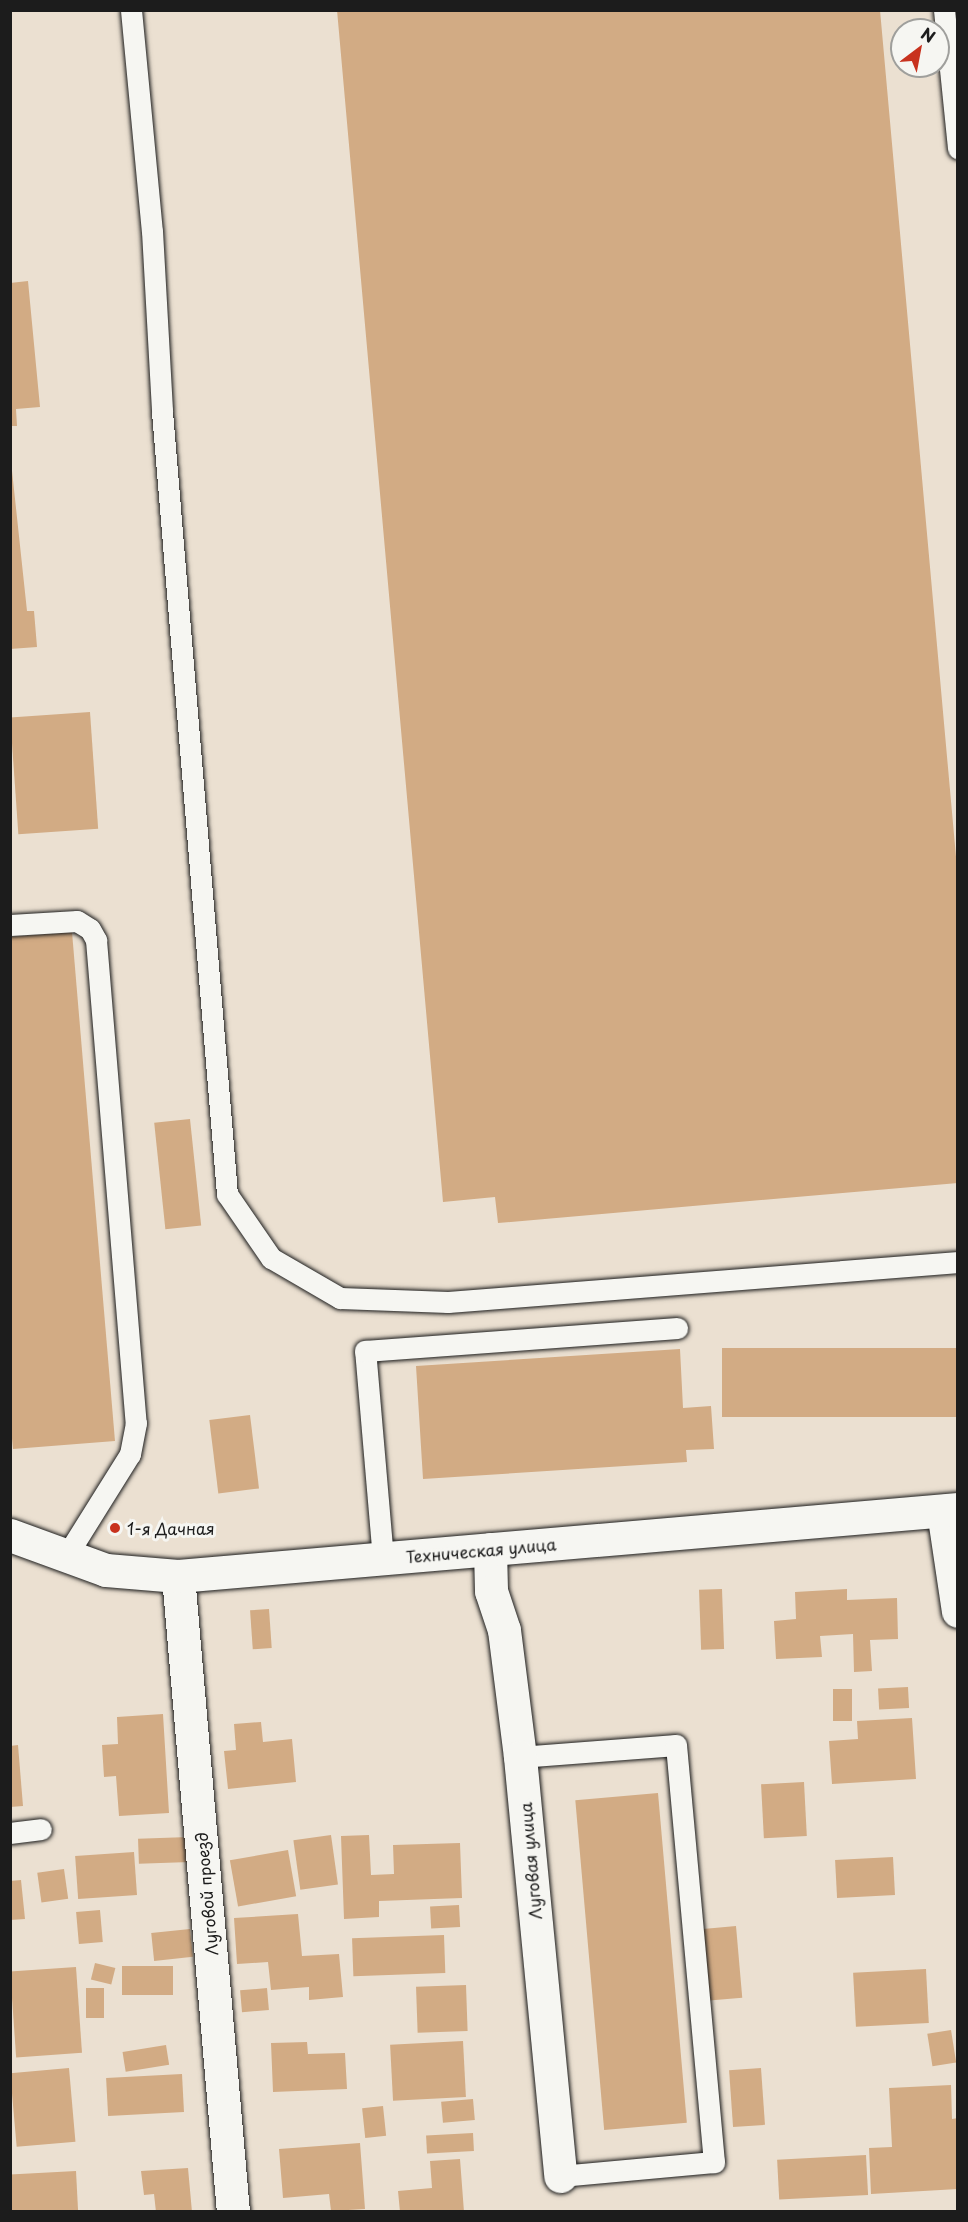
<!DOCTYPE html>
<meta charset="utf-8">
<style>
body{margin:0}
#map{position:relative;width:968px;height:2222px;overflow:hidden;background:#ebe0d1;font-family:"Playpen Sans",sans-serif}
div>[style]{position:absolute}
.building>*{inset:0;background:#d2ab84;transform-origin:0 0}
.roads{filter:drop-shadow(0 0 2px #1c1c1c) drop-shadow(0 0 2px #1c1c1c)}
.lane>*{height:21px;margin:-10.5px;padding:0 10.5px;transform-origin:10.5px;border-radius:10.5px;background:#f6f6f2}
.street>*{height:33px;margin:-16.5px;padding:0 16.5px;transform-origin:16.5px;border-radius:16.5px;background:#f6f6f2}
.secondary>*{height:33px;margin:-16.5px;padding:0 16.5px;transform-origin:16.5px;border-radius:16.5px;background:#f6f6f2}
.dots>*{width:16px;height:16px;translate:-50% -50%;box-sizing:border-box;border:3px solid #f6f6f2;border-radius:50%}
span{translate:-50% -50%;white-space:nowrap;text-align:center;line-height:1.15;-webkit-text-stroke:6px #f6f6f2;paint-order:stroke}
.poi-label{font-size:16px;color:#1c1c1c}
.left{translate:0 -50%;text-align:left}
.street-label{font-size:16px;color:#1c1c1c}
.frame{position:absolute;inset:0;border:12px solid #1c1c1c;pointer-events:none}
.north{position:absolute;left:890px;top:18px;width:60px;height:60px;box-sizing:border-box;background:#f6f6f2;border:2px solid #9f9f9c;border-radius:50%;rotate:32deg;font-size:16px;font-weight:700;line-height:24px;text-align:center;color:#1c1c1c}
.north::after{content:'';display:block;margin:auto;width:21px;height:27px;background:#c8321e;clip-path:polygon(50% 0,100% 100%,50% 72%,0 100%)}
</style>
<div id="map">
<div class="building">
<div style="clip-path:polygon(337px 10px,880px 10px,958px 879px,958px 1183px,498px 1223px,495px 1197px,443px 1202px)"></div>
<div style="clip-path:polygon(28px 281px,40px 407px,16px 409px,17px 426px,10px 426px,10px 283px)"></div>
<div style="clip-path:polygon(10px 452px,27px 611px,34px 611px,37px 647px,10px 649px)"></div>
<div style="left:90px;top:712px;width:117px;height:80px;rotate:86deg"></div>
<div style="clip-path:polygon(72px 932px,115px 1441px,13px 1449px,10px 1418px,10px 937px)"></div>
<div style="left:190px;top:1119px;width:107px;height:36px;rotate:84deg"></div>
<div style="left:958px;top:1348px;width:69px;height:236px;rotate:90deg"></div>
<div style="clip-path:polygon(680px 1349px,683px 1408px,711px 1406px,714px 1449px,686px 1450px,687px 1462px,423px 1479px,416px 1366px)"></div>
<div style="left:250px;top:1415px;width:74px;height:41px;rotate:83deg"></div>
<div style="left:722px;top:1589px;width:60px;height:23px;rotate:88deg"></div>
<div style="clip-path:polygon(847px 1589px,847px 1600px,897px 1598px,898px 1639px,870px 1640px,872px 1671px,854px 1672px,853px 1634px,820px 1636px,822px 1657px,776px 1659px,774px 1621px,796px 1619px,795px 1592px)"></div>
<div style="left:269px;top:1609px;width:39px;height:19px;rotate:86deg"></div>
<div style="left:908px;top:1687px;width:21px;height:30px;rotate:87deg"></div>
<div style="left:833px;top:1689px;width:19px;height:32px"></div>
<div style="clip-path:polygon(163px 1714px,169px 1813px,119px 1816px,116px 1776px,104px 1777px,102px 1745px,118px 1744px,117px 1717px)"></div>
<div style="clip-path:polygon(912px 1718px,916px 1779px,832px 1784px,829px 1741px,858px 1739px,857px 1721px)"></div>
<div style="clip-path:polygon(261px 1722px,263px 1742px,292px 1739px,296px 1782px,228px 1789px,224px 1751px,236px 1750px,234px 1724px)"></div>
<div style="clip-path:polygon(18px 1745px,23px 1806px,10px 1807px,10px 1746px)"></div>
<div style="left:804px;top:1782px;width:54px;height:43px;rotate:87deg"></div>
<div style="left:658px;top:1793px;width:331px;height:83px;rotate:85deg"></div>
<div style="left:331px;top:1835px;width:50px;height:38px;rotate:82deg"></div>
<div style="clip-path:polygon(369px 1835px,371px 1875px,394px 1874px,393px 1845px,460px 1843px,462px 1898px,379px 1901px,379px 1917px,344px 1919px,341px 1836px)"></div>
<div style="left:189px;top:1837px;width:25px;height:51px;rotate:88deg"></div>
<div style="left:288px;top:1850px;width:47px;height:59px;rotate:80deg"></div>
<div style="left:134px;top:1852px;width:43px;height:59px;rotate:86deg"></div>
<div style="left:893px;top:1857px;width:38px;height:58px;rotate:87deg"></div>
<div style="left:64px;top:1869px;width:30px;height:27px;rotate:82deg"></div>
<div style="clip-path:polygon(21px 1880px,25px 1919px,10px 1920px,10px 1881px)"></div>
<div style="left:459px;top:1905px;width:22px;height:29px;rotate:87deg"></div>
<div style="left:100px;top:1910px;width:32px;height:24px;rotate:85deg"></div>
<div style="clip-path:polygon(298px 1914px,302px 1956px,339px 1954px,343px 1997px,309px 2000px,309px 1987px,271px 1990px,268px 1962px,237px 1964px,234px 1918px)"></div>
<div style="left:736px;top:1926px;width:72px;height:33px;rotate:85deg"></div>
<div style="left:190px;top:1929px;width:28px;height:39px;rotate:84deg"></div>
<div style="left:444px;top:1935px;width:38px;height:92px;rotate:88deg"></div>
<div style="left:95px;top:1963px;width:21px;height:17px;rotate:14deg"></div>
<div style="left:173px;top:1966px;width:29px;height:51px;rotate:90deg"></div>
<div style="left:76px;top:1967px;width:86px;height:66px;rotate:86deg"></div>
<div style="left:926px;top:1969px;width:54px;height:73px;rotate:87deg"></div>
<div style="left:466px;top:1985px;width:46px;height:50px;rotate:88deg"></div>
<div style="left:86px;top:1988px;width:18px;height:30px"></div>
<div style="left:267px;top:1988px;width:22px;height:27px;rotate:85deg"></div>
<div style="left:951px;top:2030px;width:33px;height:24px;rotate:81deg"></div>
<div style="left:463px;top:2041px;width:56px;height:73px;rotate:87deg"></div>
<div style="clip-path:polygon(307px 2042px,308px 2054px,345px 2053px,347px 2089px,273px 2092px,271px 2043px)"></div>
<div style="left:166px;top:2045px;width:20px;height:44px;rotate:81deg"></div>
<div style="left:69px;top:2068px;width:74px;height:59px;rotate:85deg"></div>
<div style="left:761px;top:2068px;width:57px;height:32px;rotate:86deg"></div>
<div style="left:182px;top:2074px;width:38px;height:76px;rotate:87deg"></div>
<div style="clip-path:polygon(951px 2085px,952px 2119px,958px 2118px,958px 2189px,871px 2194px,869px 2148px,892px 2147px,889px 2088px)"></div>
<div style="left:473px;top:2099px;width:21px;height:32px;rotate:85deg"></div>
<div style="left:383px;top:2106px;width:30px;height:21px;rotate:84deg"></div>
<div style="left:473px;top:2133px;width:18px;height:47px;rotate:87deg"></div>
<div style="clip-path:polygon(360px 2143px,365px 2209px,331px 2211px,329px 2194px,283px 2198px,279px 2149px)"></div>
<div style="left:866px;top:2155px;width:40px;height:89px;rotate:87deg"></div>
<div style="clip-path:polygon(460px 2159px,464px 2212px,400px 2212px,398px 2191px,432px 2188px,430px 2161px)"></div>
<div style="clip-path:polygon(188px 2168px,192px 2212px,156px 2212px,154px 2194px,144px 2195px,141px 2171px)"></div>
<div style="left:76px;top:2171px;width:41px;height:66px;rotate:87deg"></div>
</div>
<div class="roads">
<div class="lane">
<div style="left:131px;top:10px;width:222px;rotate:84.6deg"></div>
<div style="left:152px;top:231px;width:181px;rotate:86.8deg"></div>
<div style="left:162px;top:412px;width:785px;rotate:85.25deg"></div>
<div style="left:227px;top:1194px;width:78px;rotate:55.5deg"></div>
<div style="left:271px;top:1258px;width:80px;rotate:30.1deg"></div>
<div style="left:340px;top:1298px;width:108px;rotate:2.1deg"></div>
<div style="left:448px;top:1302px;width:512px;rotate:-4.48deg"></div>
<div style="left:944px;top:10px;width:139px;rotate:84.2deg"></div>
<div style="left:10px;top:925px;width:67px;rotate:-3.4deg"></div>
<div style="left:77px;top:921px;width:15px;rotate:32deg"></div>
<div style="left:90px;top:929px;width:13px;rotate:61deg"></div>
<div style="left:96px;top:940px;width:485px;rotate:85.3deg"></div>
<div style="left:136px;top:1423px;width:32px;rotate:101deg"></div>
<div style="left:130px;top:1454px;width:119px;rotate:122deg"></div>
<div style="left:383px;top:1559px;width:209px;rotate:-94.9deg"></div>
<div style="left:365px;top:1351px;width:313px;rotate:-4.2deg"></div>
<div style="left:520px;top:1757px;width:156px;rotate:-4.4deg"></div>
<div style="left:676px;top:1745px;width:419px;rotate:84.8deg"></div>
<div style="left:714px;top:2162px;width:155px;rotate:174.8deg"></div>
<div style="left:10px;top:1833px;width:31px;rotate:-7deg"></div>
</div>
<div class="street">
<div style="left:943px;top:1511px;width:101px;rotate:81.5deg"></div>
<div style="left:490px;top:1549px;width:42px;rotate:88.6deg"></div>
<div style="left:491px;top:1591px;width:41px;rotate:71.6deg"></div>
<div style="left:504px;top:1630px;width:128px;rotate:82.8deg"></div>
<div style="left:520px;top:1757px;width:421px;rotate:84.5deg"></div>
<div style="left:178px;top:1576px;width:638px;rotate:85.06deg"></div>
</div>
<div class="secondary">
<div style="left:10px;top:1535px;width:102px;rotate:20deg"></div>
<div style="left:106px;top:1570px;width:72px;rotate:4.8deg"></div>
<div style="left:178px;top:1576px;width:783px;rotate:-4.91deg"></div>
</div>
</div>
<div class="dots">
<div style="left:115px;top:1528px;background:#c8321e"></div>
</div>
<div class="poi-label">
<span class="left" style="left:127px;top:1528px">1-я Дачная</span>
</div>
<div class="street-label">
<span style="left:481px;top:1550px;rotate:-5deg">Техническая улица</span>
<span style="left:530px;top:1861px;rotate:-95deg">Луговая улица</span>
<span style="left:206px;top:1894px;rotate:-95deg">Луговой проезд</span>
</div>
<div class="frame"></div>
<div class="north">N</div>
</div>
